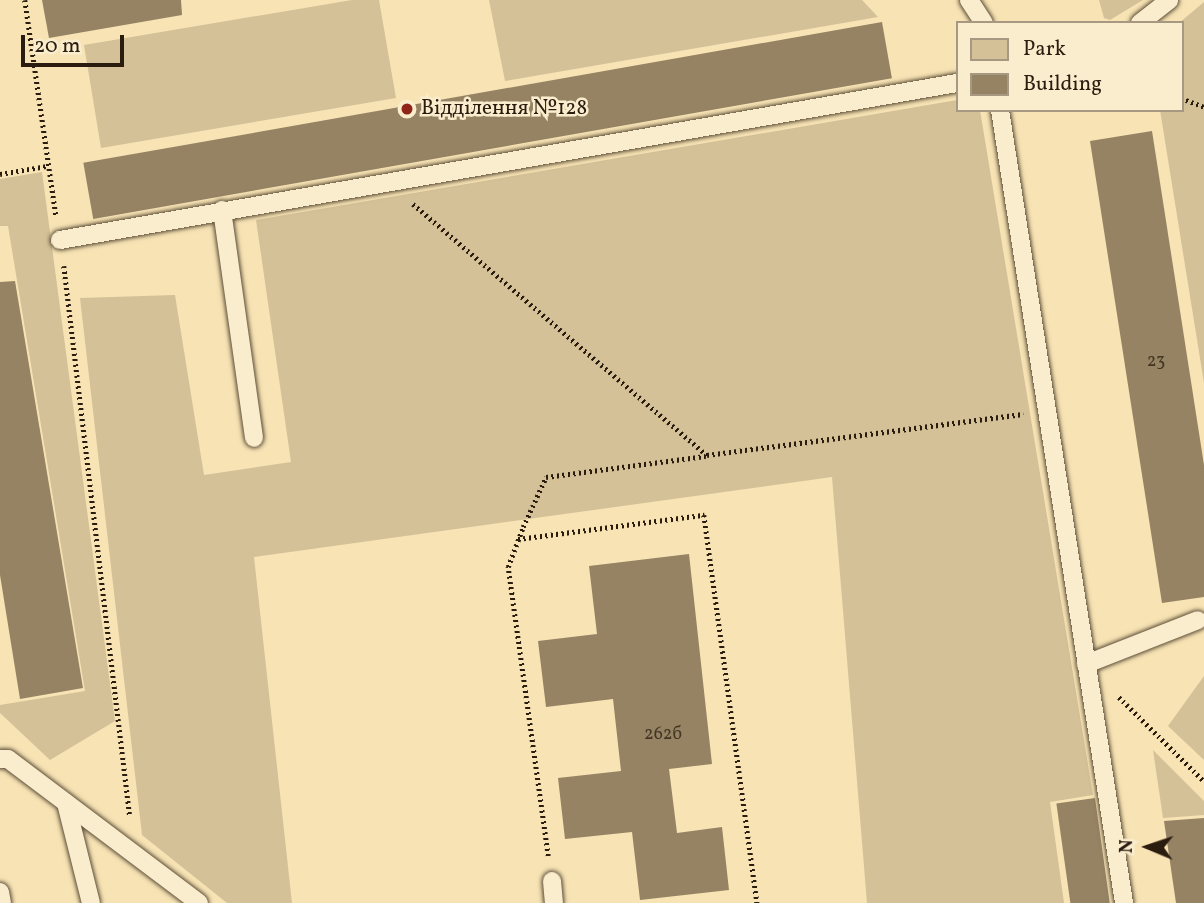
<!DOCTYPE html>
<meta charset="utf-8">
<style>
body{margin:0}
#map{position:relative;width:1204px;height:903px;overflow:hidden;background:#f7e3b4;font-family:Vollkorn,serif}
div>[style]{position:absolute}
.green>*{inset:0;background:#d4c198}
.building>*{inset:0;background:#958364;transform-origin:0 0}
.path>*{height:4.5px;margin-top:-2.25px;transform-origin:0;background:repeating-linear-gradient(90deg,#2a1c0e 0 2px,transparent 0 5.5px)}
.roads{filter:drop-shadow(0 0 2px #5d4e38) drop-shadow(0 0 2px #5d4e38)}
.lane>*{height:18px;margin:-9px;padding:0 9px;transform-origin:9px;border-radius:9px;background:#faedce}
.dots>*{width:19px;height:19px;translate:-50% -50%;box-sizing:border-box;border:4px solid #faedce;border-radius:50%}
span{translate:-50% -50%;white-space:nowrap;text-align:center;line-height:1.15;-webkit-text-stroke:5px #faedce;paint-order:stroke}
.number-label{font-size:18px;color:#453624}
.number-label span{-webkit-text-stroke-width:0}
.poi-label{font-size:21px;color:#2a1c0e}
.left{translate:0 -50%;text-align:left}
.legend{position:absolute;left:956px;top:21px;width:228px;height:91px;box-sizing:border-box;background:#faedce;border:2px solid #a79981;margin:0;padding:9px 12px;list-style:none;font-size:21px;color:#2a1c0e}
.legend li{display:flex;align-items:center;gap:14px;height:35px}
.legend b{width:35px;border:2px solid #a79981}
.north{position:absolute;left:1113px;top:812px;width:70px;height:70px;-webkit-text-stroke:5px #faedce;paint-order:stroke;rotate:272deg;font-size:19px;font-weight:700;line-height:28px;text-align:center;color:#2a1c0e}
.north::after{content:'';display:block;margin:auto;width:24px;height:32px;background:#2a1c0e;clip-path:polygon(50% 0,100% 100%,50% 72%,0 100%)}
.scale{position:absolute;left:21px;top:35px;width:103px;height:32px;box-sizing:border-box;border:4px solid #2a1c0e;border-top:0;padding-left:9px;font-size:21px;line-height:24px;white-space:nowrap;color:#2a1c0e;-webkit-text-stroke:5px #faedce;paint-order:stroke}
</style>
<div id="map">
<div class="green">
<div style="clip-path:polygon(352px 0,379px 0,396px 98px,101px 148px,84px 45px)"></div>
<div style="clip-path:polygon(489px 0,862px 0,878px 17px,505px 81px)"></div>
<div style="clip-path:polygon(1099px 0,1143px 0,1110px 20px,1104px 18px)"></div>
<div style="clip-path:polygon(1204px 2px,1204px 383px,1160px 110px,1181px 110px,1179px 23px)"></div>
<div style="clip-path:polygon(957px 100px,957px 110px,980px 110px,1093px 795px,1050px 802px,1064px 903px,867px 903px,832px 477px,254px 557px,292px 903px,227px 903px,142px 835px,80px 298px,175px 295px,204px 475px,291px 462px,256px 220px)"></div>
<div style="clip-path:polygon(42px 172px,115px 721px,50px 760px,0 713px,0 705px,85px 691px,8px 226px,0 226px,0 179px)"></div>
<div style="clip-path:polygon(1204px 676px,1204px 760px,1168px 726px)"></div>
<div style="clip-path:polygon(1153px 750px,1204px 801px,1204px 815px,1163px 818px)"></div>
</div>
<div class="building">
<div style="clip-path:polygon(42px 0,181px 0,182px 15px,49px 38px)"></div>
<div style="left:882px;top:22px;width:57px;height:811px;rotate:80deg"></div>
<div style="clip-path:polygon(1152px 131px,1204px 465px,1204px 597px,1162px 603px,1090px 141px)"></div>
<div style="clip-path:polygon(15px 281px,83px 688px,20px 699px,0 575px,0 282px)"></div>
<div style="clip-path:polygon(689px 554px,712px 764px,669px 769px,677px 833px,722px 827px,729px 890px,640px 900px,632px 832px,565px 839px,558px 778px,621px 771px,613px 699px,546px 707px,538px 641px,597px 634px,589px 566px)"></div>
<div style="left:1095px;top:798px;width:106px;height:39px;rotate:82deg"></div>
<div style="clip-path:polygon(1204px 818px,1204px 903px,1176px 903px,1164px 821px)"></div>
</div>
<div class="path">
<div style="left:25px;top:0;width:218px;rotate:81.8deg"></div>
<div style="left:1181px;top:98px;width:25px;rotate:21deg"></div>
<div style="left:0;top:174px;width:48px;rotate:-9.7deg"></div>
<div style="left:413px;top:204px;width:387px;rotate:40.5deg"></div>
<div style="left:707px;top:455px;width:319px;rotate:-7.4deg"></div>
<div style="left:64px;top:266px;width:555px;rotate:83.17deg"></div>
<div style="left:518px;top:539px;width:188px;rotate:-7.4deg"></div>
<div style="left:704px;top:515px;width:392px;rotate:82.2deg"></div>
<div style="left:1119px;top:697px;width:120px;rotate:44.7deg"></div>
<div style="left:548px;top:856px;width:292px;rotate:-97.9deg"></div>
<div style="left:508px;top:567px;width:43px;rotate:-69.4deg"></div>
<div style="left:523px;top:527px;width:55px;rotate:-65.3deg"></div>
<div style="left:546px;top:477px;width:161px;rotate:-7.5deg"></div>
</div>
<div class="roads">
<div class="lane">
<div style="left:969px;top:0;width:27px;rotate:57deg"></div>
<div style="left:1140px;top:23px;width:37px;rotate:-38deg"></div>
<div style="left:1000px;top:110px;width:803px;rotate:81.11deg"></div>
<div style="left:222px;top:210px;width:230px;rotate:82deg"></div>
<div style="left:60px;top:240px;width:911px;rotate:-9.93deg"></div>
<div style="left:1086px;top:664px;width:120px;rotate:-21.4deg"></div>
<div style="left:0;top:759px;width:8px"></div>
<div style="left:8px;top:759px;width:239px;rotate:37deg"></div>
<div style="left:66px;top:803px;width:103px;rotate:76deg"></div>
<div style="left:552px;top:881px;width:22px;rotate:85deg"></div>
<div style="left:0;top:892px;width:11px;rotate:80deg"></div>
</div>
</div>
<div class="dots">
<div style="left:407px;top:109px;background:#8f2418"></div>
</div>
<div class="number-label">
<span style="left:1156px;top:362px">23</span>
<span style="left:663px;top:735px">262б</span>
</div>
<div class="poi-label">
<span class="left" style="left:421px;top:109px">Відділення №128</span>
</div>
<ul class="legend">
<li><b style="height:19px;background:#d4c198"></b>Park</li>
<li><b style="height:19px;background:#958364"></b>Building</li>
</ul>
<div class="north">N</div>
<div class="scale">20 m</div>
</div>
